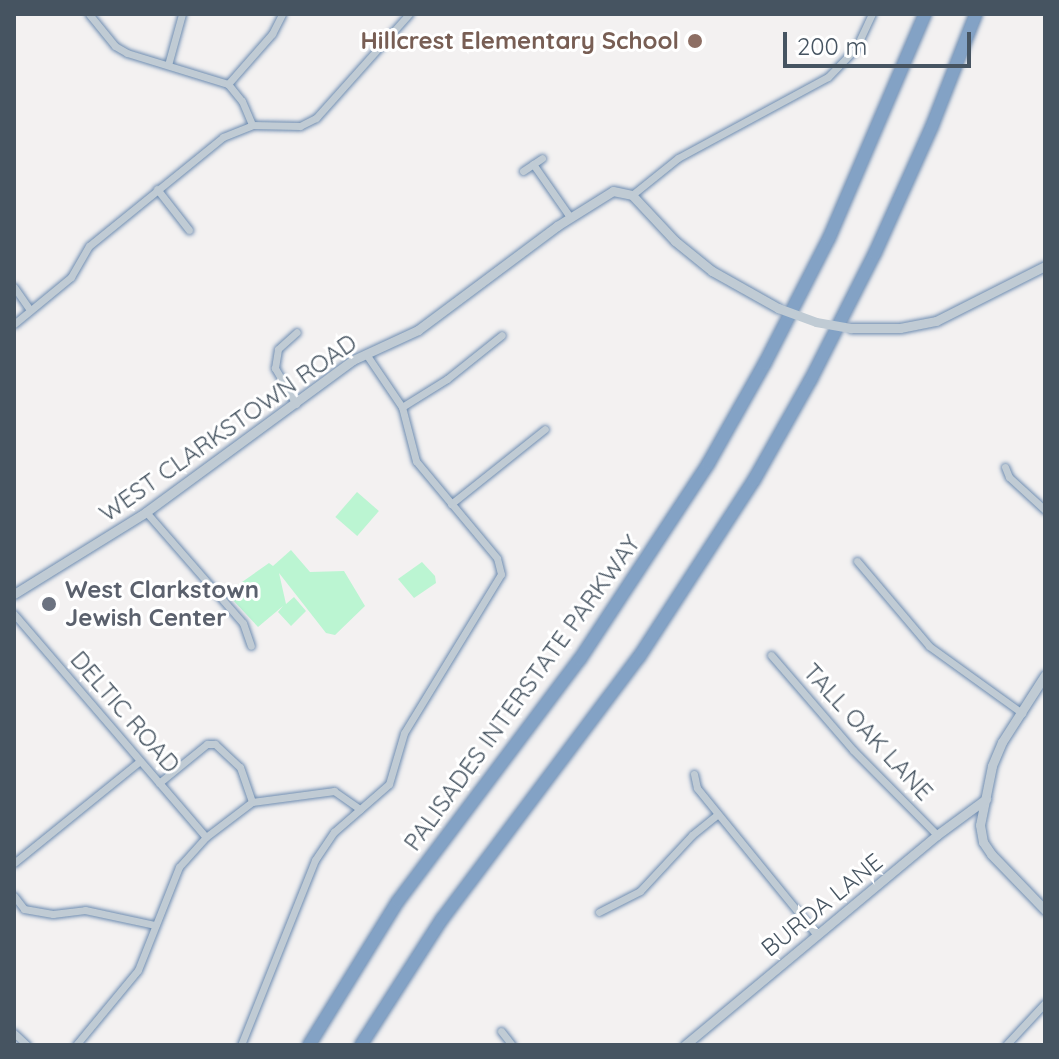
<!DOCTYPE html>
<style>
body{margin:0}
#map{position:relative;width:1059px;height:1059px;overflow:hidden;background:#f3f1f1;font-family:Quicksand,sans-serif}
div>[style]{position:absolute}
.green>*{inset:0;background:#bbf5d2;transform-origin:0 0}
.roads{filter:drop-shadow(0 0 2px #6f8db1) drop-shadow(0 0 2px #6f8db1)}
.minor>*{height:7px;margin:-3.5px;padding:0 3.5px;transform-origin:3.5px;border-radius:3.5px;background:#c0cbd4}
.tertiary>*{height:9px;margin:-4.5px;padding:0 4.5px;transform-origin:4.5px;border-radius:4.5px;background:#c0cbd4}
.motorway>*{height:12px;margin:-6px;padding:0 6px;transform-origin:6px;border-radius:6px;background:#83a2c5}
.tertiary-bridge>*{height:9px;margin:-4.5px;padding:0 4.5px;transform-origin:4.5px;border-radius:4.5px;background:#c0cbd4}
.dots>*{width:22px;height:22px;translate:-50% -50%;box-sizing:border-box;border:4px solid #fff;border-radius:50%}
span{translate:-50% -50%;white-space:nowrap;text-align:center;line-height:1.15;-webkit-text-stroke:6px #fff;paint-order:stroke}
.education-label{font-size:24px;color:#785e54;font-weight:700}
.right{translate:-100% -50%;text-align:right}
.street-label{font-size:24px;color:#465461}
.worship-label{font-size:24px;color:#5b616d;font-weight:700}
.left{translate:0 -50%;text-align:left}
.frame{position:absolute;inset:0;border:16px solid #465461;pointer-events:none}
.scale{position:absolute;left:783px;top:32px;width:188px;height:36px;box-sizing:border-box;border:4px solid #465461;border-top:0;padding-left:10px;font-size:24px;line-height:28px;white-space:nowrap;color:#465461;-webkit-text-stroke:6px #fff;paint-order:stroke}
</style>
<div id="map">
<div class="green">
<div style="left:357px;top:492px;width:29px;height:33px;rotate:41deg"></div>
<div style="clip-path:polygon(291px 550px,310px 572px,344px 571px,365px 606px,335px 635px,326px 633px,279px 573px,286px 604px,294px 597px,306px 611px,291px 626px,278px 612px,283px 606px,258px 627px,231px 598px,232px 589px,269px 563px,273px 566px)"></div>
<div style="clip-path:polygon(422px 562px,435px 576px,436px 583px,414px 598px,398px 579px)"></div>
</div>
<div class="roads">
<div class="minor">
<div style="left:89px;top:14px;width:41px;rotate:50.9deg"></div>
<div style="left:115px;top:46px;width:14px;rotate:30deg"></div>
<div style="left:127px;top:53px;width:106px;rotate:17.1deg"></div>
<div style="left:228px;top:84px;width:22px;rotate:51deg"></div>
<div style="left:242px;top:101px;width:26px;rotate:67deg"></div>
<div style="left:168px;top:65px;width:53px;rotate:-74.6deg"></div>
<div style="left:228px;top:84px;width:67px;rotate:-48.7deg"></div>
<div style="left:272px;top:34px;width:22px;rotate:-63deg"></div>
<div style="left:533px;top:164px;width:65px;rotate:55.1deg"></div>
<div style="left:523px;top:171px;width:23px;rotate:-34deg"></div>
<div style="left:157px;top:189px;width:52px;rotate:52deg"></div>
<div style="left:632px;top:195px;width:59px;rotate:-38.8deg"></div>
<div style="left:678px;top:158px;width:170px;rotate:-28.4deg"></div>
<div style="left:828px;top:77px;width:40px;rotate:-46deg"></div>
<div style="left:856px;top:48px;width:38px;rotate:-65deg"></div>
<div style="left:14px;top:287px;width:28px;rotate:55deg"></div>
<div style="left:14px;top:324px;width:74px;rotate:-39.5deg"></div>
<div style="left:71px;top:277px;width:36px;rotate:-60deg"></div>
<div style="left:89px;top:246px;width:173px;rotate:-39.1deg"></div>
<div style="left:223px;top:137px;width:31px;rotate:-22deg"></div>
<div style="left:252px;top:125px;width:48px;rotate:1.2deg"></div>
<div style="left:300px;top:126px;width:18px;rotate:-27deg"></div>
<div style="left:316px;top:118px;width:140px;rotate:-48.2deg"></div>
<div style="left:296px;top:404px;width:42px;rotate:-120.3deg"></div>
<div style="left:275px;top:368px;width:19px;rotate:-81deg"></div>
<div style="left:278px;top:349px;width:25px;rotate:-42deg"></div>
<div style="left:402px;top:407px;width:53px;rotate:-31.9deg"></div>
<div style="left:447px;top:379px;width:70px;rotate:-38.7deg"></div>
<div style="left:1005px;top:467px;width:11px;rotate:68deg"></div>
<div style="left:1009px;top:477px;width:49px;rotate:42.5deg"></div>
<div style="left:451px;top:504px;width:120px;rotate:-38.6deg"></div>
<div style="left:146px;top:512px;width:147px;rotate:48.9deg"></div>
<div style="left:243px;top:623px;width:24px;rotate:71deg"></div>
<div style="left:857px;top:561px;width:111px;rotate:49.7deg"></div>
<div style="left:929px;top:646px;width:115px;rotate:35.8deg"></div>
<div style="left:14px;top:614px;width:294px;rotate:49.3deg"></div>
<div style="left:771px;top:655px;width:125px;rotate:49.2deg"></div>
<div style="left:853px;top:750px;width:120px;rotate:45.3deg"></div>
<div style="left:694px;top:774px;width:14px;rotate:78deg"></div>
<div style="left:697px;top:788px;width:190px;rotate:50.8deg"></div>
<div style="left:159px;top:783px;width:62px;rotate:-39.1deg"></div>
<div style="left:207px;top:744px;width:8px"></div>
<div style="left:215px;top:744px;width:34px;rotate:43deg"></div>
<div style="left:240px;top:767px;width:37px;rotate:71deg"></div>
<div style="left:14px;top:863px;width:162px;rotate:-39deg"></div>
<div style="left:14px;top:896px;width:16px;rotate:52deg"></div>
<div style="left:24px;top:909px;width:29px;rotate:10deg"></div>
<div style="left:53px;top:914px;width:32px;rotate:-7deg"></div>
<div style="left:85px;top:910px;width:72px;rotate:12.1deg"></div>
<div style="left:599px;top:912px;width:46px;rotate:-27.1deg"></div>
<div style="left:640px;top:891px;width:76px;rotate:-47.1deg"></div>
<div style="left:692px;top:835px;width:33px;rotate:-39deg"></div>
<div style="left:501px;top:1031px;width:18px;rotate:52deg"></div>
<div style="left:14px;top:1033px;width:18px;rotate:43deg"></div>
<div style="left:76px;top:1045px;width:97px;rotate:-50.4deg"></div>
<div style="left:138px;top:970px;width:111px;rotate:-68.3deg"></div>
<div style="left:179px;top:867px;width:40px;rotate:-48deg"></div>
<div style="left:206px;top:837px;width:58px;rotate:-37.3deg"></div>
<div style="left:252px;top:802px;width:83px;rotate:-7.6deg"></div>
<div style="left:334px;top:791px;width:32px;rotate:35deg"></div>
<div style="left:241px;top:1045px;width:199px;rotate:-68.2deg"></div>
<div style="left:315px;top:860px;width:34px;rotate:-56deg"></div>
<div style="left:334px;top:832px;width:73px;rotate:-41.1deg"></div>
<div style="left:389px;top:784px;width:53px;rotate:-73.6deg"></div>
<div style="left:404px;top:733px;width:186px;rotate:-58.6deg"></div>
<div style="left:501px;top:574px;width:16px;rotate:-104deg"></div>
<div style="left:497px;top:558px;width:126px;rotate:-129.9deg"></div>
<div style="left:416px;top:461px;width:56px;rotate:-104.5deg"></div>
<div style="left:402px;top:407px;width:64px;rotate:-124.2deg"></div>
<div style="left:1006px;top:1045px;width:57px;rotate:-47.1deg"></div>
</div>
<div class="tertiary">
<div style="left:851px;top:328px;width:49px"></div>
<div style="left:900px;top:328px;width:37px;rotate:-11deg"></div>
<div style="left:936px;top:321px;width:122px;rotate:-26.8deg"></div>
<div style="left:14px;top:594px;width:155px;rotate:-31.8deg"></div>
<div style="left:146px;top:512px;width:257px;rotate:-36.3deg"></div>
<div style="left:353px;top:360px;width:72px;rotate:-24.8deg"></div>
<div style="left:418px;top:330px;width:174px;rotate:-36.8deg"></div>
<div style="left:557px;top:226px;width:66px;rotate:-32deg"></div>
<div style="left:613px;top:191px;width:19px;rotate:12deg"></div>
<div style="left:632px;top:195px;width:63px;rotate:46.9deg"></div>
<div style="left:675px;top:241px;width:48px;rotate:39deg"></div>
<div style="left:712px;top:271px;width:76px;rotate:29.3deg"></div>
<div style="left:1045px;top:675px;width:80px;rotate:122.7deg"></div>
<div style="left:1002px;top:742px;width:26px;rotate:113deg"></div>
<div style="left:992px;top:766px;width:60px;rotate:101.5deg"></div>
<div style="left:980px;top:825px;width:17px;rotate:80deg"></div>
<div style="left:983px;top:842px;width:14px;rotate:56deg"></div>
<div style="left:991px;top:854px;width:78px;rotate:46deg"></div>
<div style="left:685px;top:1045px;width:328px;rotate:-39.8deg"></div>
<div style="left:937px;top:835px;width:61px;rotate:-36.3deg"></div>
</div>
<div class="motorway">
<div style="left:309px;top:1045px;width:169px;rotate:-58.3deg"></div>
<div style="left:398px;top:901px;width:303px;rotate:-53.1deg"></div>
<div style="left:580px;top:659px;width:233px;rotate:-56.7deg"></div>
<div style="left:708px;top:464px;width:116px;rotate:-60.6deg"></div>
<div style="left:765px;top:363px;width:140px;rotate:-62.9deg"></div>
<div style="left:829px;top:238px;width:244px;rotate:-66.8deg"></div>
<div style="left:361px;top:1045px;width:150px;rotate:-57.3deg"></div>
<div style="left:442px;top:919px;width:328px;rotate:-53.1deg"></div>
<div style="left:639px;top:657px;width:211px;rotate:-57deg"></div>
<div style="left:754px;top:480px;width:116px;rotate:-60.6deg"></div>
<div style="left:811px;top:379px;width:141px;rotate:-63.1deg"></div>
<div style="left:875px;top:253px;width:139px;rotate:-65.8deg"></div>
<div style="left:932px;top:126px;width:120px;rotate:-68.6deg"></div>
</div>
</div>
<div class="tertiary-bridge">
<div style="left:778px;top:308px;width:40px;rotate:20.2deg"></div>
<div style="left:816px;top:322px;width:36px;rotate:10deg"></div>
</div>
<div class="dots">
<div style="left:695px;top:41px;background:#8d6e63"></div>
<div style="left:49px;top:604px;background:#6b7280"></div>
</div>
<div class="education-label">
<span class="right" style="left:679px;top:41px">Hillcrest Elementary School</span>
</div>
<div class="street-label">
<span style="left:228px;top:428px;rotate:-35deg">WEST CLARKSTOWN ROAD</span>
<span style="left:522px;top:693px;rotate:-54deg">PALISADES INTERSTATE PARKWAY</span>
<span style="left:125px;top:712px;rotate:49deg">DELTIC ROAD</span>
<span style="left:868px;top:732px;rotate:47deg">TALL OAK LANE</span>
<span style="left:822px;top:905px;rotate:-39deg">BURDA LANE</span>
</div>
<div class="worship-label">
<span class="left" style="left:65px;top:604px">West Clarkstown<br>Jewish Center</span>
</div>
<div class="frame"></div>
<div class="scale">200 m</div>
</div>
